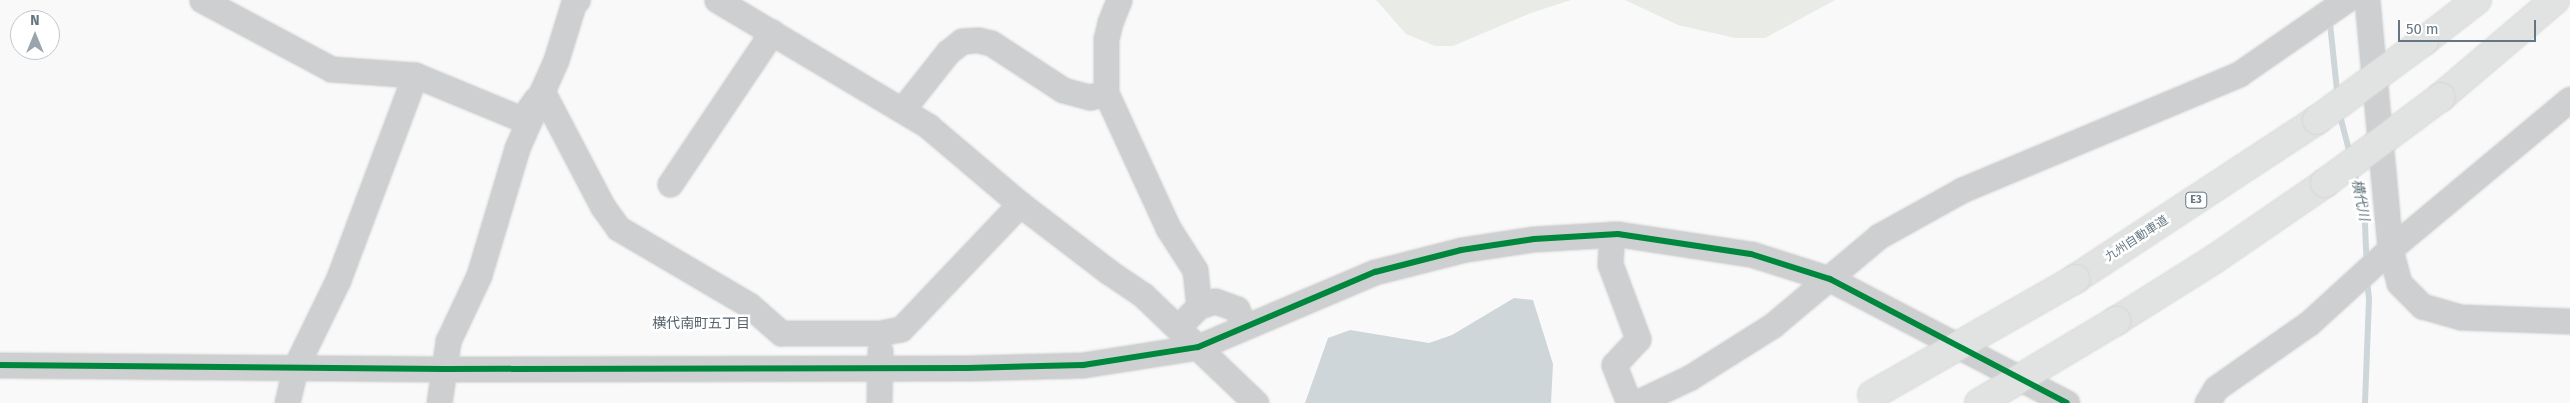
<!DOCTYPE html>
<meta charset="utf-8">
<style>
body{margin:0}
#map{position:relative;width:2570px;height:403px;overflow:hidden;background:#f9f9f9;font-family:"Fira Sans","Noto Sans JP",sans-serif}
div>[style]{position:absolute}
.green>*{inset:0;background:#e8ebe6}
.water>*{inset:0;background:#ced6d9}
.stream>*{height:5.5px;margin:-2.75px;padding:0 2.75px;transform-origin:2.75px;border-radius:2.75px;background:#ced6d9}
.roads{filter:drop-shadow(0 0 1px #d5d6d6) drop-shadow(0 0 1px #d5d6d6)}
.minor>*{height:25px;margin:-12.5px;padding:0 12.5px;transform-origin:12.5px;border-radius:12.5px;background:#cecfd0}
.highway>*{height:28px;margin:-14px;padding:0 14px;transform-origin:14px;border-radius:14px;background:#e1e2e2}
.bridges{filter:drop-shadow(0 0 1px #d5d6d6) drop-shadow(0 0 1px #d5d6d6)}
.highway-bridge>*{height:28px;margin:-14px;padding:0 14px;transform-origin:14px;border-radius:14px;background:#e1e2e2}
.cycleway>*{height:6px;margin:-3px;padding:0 3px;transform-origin:3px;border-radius:3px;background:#00873e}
span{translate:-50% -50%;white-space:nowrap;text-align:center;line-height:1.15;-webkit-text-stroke:5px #fff;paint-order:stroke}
.shield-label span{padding:1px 4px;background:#fff;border:1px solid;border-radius:4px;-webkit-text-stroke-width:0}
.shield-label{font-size:11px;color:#657683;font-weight:700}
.street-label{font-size:12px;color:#657683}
.water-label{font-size:14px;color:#60757c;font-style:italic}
.neighbourhood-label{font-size:14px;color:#57646e}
.north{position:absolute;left:10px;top:10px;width:50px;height:50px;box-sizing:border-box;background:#fff;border:1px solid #c1c8cd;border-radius:50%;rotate:0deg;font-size:14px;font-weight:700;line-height:20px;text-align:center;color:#657683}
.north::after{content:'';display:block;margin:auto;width:18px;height:22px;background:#99a4ac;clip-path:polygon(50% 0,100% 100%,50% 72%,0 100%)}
.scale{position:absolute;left:2398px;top:20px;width:138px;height:22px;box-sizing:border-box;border:2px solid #657683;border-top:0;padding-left:6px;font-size:15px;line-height:18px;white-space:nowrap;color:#657683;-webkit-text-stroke:4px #fff;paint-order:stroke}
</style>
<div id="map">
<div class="green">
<div style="clip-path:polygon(1376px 0,1571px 0,1531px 13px,1453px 46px,1435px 46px,1406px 34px)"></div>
<div style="clip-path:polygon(1625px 0,1835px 0,1765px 38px,1735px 38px,1678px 25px)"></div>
</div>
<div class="water">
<div style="clip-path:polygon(1514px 298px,1533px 300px,1553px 364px,1551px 403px,1305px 403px,1328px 338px,1350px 330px,1429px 343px,1452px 335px)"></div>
</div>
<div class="stream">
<div style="left:2330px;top:19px;width:76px;rotate:84deg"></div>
<div style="left:2340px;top:114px;width:43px;rotate:75.3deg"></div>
<div style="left:2354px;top:169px;width:44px;rotate:75.7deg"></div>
<div style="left:2365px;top:212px;width:49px;rotate:87.7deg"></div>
<div style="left:2365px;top:403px;width:104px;rotate:-87.8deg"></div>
<div style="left:2369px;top:299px;width:18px;rotate:-96deg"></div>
</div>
<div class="roads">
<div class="minor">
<div style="left:202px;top:0;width:146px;rotate:28.1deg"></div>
<div style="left:331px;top:69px;width:84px;rotate:4.1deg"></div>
<div style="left:415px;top:75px;width:116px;rotate:22.4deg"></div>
<div style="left:522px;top:119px;width:24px;rotate:-55deg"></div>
<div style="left:717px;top:0;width:246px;rotate:30.8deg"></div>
<div style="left:928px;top:126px;width:121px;rotate:40.3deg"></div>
<div style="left:1020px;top:204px;width:112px;rotate:37.4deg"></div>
<div style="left:1109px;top:272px;width:41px;rotate:34.1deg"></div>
<div style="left:1143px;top:295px;width:156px;rotate:43.7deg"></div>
<div style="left:1119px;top:0;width:24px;rotate:112deg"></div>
<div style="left:1110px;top:22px;width:17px;rotate:103deg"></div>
<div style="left:1106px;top:39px;width:54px;rotate:90deg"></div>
<div style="left:1106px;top:93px;width:149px;rotate:65.3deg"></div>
<div style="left:1168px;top:228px;width:50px;rotate:57.3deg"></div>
<div style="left:1195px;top:270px;width:36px;rotate:84deg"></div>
<div style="left:2367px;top:0;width:250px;rotate:84.7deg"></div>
<div style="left:2390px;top:249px;width:35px;rotate:75deg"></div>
<div style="left:2399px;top:283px;width:33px;rotate:45deg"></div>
<div style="left:2422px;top:306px;width:41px;rotate:15.8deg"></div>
<div style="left:2461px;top:317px;width:109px;rotate:2.1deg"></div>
<div style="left:542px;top:91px;width:131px;rotate:62.3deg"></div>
<div style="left:603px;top:207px;width:26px;rotate:54deg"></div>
<div style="left:618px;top:228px;width:152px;rotate:30.4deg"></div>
<div style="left:749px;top:305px;width:43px;rotate:41.2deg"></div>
<div style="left:781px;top:333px;width:99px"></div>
<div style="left:880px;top:333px;width:21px;rotate:-11deg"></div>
<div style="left:901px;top:329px;width:173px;rotate:-46.4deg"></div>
<div style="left:902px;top:110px;width:74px;rotate:-51.6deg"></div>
<div style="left:948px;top:52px;width:18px;rotate:-38deg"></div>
<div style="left:962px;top:41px;width:16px;rotate:-4deg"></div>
<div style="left:978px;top:40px;width:13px;rotate:13deg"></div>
<div style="left:991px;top:43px;width:86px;rotate:33.1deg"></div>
<div style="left:1063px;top:90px;width:28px;rotate:15deg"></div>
<div style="left:1090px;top:97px;width:16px;rotate:-14deg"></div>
<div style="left:670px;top:184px;width:183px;rotate:-56.1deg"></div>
<div style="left:1612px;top:234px;width:30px;rotate:94deg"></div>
<div style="left:1610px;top:264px;width:80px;rotate:69.5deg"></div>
<div style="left:1638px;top:339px;width:35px;rotate:133deg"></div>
<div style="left:1614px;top:365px;width:41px;rotate:68.5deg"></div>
<div style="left:1188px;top:317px;width:16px;rotate:-45deg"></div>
<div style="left:1199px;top:306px;width:17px;rotate:-17deg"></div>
<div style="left:1215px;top:301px;width:23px;rotate:20deg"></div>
<div style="left:1237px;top:309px;width:19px;rotate:69deg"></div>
<div style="left:0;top:365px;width:445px;rotate:0.5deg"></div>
<div style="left:445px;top:369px;width:522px;rotate:-0.11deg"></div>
<div style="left:967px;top:368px;width:116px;rotate:-1.5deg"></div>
<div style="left:1083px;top:365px;width:116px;rotate:-8.9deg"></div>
<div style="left:1198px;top:347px;width:192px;rotate:-23deg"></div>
<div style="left:1375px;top:272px;width:89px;rotate:-14.3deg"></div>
<div style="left:1461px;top:250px;width:74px;rotate:-8.6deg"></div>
<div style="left:1534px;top:239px;width:84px;rotate:-3.4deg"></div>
<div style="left:1618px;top:234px;width:134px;rotate:8.6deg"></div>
<div style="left:1751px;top:254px;width:83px;rotate:17.6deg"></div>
<div style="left:1830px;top:279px;width:267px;rotate:27.6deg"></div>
<div style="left:287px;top:403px;width:36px;rotate:-77deg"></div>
<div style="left:295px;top:368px;width:98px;rotate:-64deg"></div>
<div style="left:338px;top:280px;width:219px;rotate:-69.4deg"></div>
<div style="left:439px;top:403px;width:63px;rotate:-81.7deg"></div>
<div style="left:448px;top:341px;width:73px;rotate:-64.8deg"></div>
<div style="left:479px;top:275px;width:133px;rotate:-73.3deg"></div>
<div style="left:517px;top:148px;width:96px;rotate:-66.1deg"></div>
<div style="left:556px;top:60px;width:61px;rotate:-72.8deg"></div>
<div style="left:574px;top:2px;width:4px;rotate:-34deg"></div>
<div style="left:879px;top:403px;width:52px;rotate:-88.9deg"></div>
<div style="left:1636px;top:403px;width:59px;rotate:-25.3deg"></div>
<div style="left:1689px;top:378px;width:99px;rotate:-32.2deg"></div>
<div style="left:1773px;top:325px;width:138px;rotate:-40deg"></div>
<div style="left:1879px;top:236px;width:95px;rotate:-29deg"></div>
<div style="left:1962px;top:190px;width:300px;rotate:-22.7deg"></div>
<div style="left:2239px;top:74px;width:130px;rotate:-34.7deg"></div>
<div style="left:2207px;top:403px;width:17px;rotate:-59deg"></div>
<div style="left:2216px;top:388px;width:113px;rotate:-35deg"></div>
<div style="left:2309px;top:323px;width:110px;rotate:-42.4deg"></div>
<div style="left:2390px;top:249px;width:234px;rotate:-39.8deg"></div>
</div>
<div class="highway">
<div style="left:2424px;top:41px;width:67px;rotate:-37.7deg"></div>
<div style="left:2441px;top:97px;width:150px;rotate:-40.4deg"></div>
<div style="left:2075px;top:279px;width:290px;rotate:-33.3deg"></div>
<div style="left:2116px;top:321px;width:118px;rotate:-32.2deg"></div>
<div style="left:2216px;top:258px;width:132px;rotate:-34.5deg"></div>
</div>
</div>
<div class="bridges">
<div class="highway-bridge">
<div style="left:2317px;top:120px;width:133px;rotate:-36.4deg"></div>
<div style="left:2325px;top:183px;width:144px;rotate:-36.6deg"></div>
<div style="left:1872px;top:395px;width:234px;rotate:-29.7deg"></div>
<div style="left:1979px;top:403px;width:160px;rotate:-30.9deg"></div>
</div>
</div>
<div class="cycleway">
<div style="left:0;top:365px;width:445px;rotate:0.5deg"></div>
<div style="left:445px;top:369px;width:522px;rotate:-0.11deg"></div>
<div style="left:967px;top:368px;width:116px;rotate:-1.5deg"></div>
<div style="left:1083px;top:365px;width:116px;rotate:-8.9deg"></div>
<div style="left:1198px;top:347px;width:192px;rotate:-23deg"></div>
<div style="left:1375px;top:272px;width:89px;rotate:-14.3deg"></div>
<div style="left:1461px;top:250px;width:74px;rotate:-8.6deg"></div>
<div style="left:1534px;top:239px;width:84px;rotate:-3.4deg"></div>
<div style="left:1618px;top:234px;width:134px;rotate:8.6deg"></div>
<div style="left:1751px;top:254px;width:83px;rotate:17.6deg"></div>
<div style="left:1830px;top:279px;width:267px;rotate:27.6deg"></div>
</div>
<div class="shield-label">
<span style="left:2196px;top:200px">E3</span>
</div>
<div class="street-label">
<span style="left:2137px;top:239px;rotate:-33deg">九州自動車道</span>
</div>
<div class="water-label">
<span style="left:2360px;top:200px;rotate:79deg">横代川</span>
</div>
<div class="neighbourhood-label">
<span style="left:701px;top:324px">横代南町五丁目</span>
</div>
<div class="north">N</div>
<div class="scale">50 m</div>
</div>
